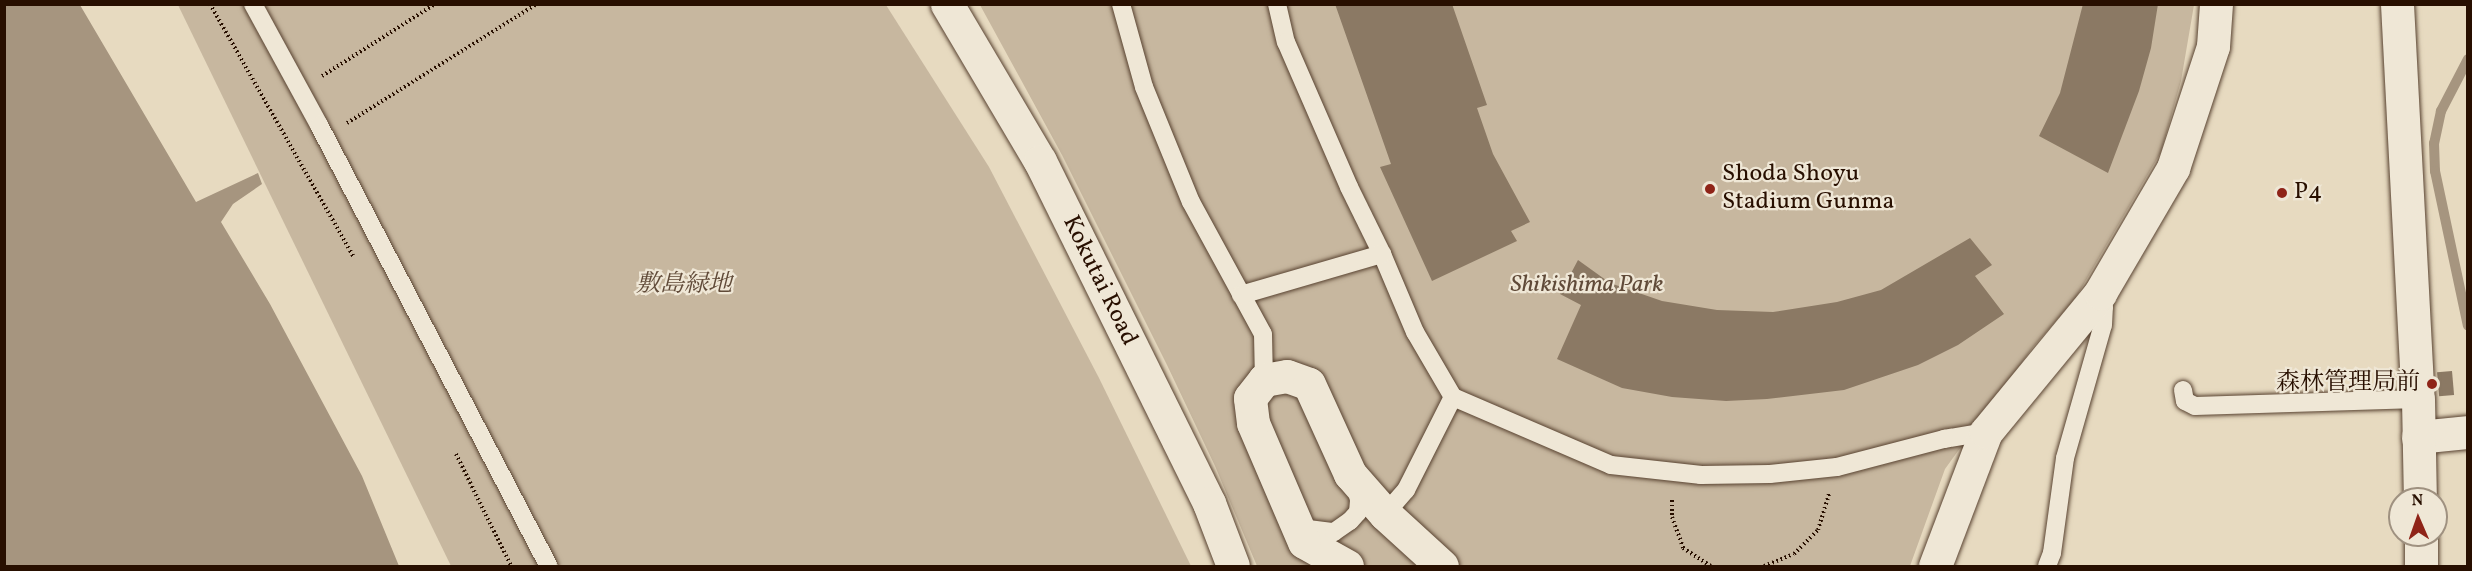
<!DOCTYPE html>
<meta charset="utf-8">
<style>
body{margin:0}
#map{position:relative;width:2472px;height:571px;overflow:hidden;background:#e7dac0;font-family:Vollkorn,"Noto Serif JP",serif}
div>[style]{position:absolute}
.green>*{inset:0;background:#c7b79f}
.water>*{inset:0;background:#a6957f}
.stream>*{height:10px;margin:-5px;padding:0 5px;transform-origin:5px;border-radius:5px;background:#a6957f}
.building>*{inset:0;background:#8b7964;transform-origin:0 0}
.path>*{height:4px;margin-top:-2px;transform-origin:0;background:repeating-linear-gradient(90deg,#280f00 0 1.5px,transparent 0 4.5px)}
.roads{filter:drop-shadow(0 0 2px #584230) drop-shadow(0 0 2px #584230)}
.lane>*{height:18px;margin:-9px;padding:0 9px;transform-origin:9px;border-radius:9px;background:#efe7d6}
.street>*{height:33px;margin:-16.5px;padding:0 16.5px;transform-origin:16.5px;border-radius:16.5px;background:#efe7d6}
.secondary>*{height:33px;margin:-16.5px;padding:0 16.5px;transform-origin:16.5px;border-radius:16.5px;background:#efe7d6}
.dots>*{width:16px;height:16px;translate:-50% -50%;box-sizing:border-box;border:3px solid #efe7d6;border-radius:50%}
span{translate:-50% -50%;white-space:nowrap;text-align:center;line-height:1.15;-webkit-text-stroke:4.5px #efe7d6;paint-order:stroke}
.poi-label{font-size:24px;color:#280f00}
.left{translate:0 -50%;text-align:left}
.right{translate:-100% -50%;text-align:right}
.street-label{font-size:24px;color:#280f00}
.park-label{font-size:24px;color:#604a38;font-style:italic}
.frame{position:absolute;inset:0;border:6px solid #280f00;pointer-events:none}
.north{position:absolute;left:2388px;top:487px;width:60px;height:60px;box-sizing:border-box;background:#efe7d6;border:2px solid #9f9180;border-radius:50%;rotate:358deg;font-size:16px;font-weight:700;line-height:24px;text-align:center;color:#280f00}
.north::after{content:'';display:block;margin:auto;width:21px;height:27px;background:#8f2418;clip-path:polygon(50% 0,100% 100%,50% 72%,0 100%)}
</style>
<div id="map">
<div class="green">
<div style="clip-path:polygon(178px 5px,886px 5px,989px 167px,1099px 378px,1191px 566px,451px 566px)"></div>
<div style="clip-path:polygon(980px 5px,2194px 5px,2181px 81px,2161px 152px,2075px 299px,2033px 347px,1945px 469px,1910px 566px,1257px 566px,1215px 466px,1167px 365px,1062px 155px)"></div>
</div>
<div class="water">
<div style="clip-path:polygon(4px 5px,80px 5px,196px 202px,258px 173px,262px 184px,233px 204px,221px 222px,270px 304px,362px 476px,399px 566px,5px 566px)"></div>
</div>
<div class="stream">
<div style="left:2468px;top:59px;width:59px;rotate:117.4deg"></div>
<div style="left:2441px;top:111px;width:33px;rotate:102deg"></div>
<div style="left:2434px;top:143px;width:28px;rotate:88deg"></div>
<div style="left:2435px;top:171px;width:158px;rotate:78deg"></div>
</div>
<div class="building">
<div style="clip-path:polygon(1335px 4px,1452px 4px,1487px 105px,1477px 108px,1493px 154px,1530px 222px,1511px 231px,1517px 241px,1432px 281px,1380px 167px,1391px 164px)"></div>
<div style="clip-path:polygon(2083px 4px,2158px 4px,2151px 48px,2139px 91px,2108px 173px,2039px 136px,2060px 93px)"></div>
<div style="clip-path:polygon(1970px 238px,1992px 265px,1975px 276px,2004px 314px,1958px 345px,1918px 365px,1844px 390px,1767px 399px,1726px 401px,1672px 397px,1622px 388px,1557px 359px,1581px 305px,1560px 294px,1578px 260px,1610px 283px,1662px 301px,1717px 310px,1773px 312px,1837px 302px,1881px 290px)"></div>
<div style="left:2452px;top:371px;width:24px;height:15px;rotate:85deg"></div>
</div>
<div class="path">
<div style="left:210px;top:4px;width:292px;rotate:60.4deg"></div>
<div style="left:322px;top:76px;width:134px;rotate:-32.5deg"></div>
<div style="left:347px;top:123px;width:224px;rotate:-32.1deg"></div>
<div style="left:456px;top:454px;width:125px;rotate:63.8deg"></div>
<div style="left:1672px;top:500px;width:17px;rotate:90deg"></div>
<div style="left:1672px;top:517px;width:33px;rotate:70deg"></div>
<div style="left:1683px;top:548px;width:33px;rotate:33deg"></div>
<div style="left:1764px;top:566px;width:32px;rotate:-22deg"></div>
<div style="left:1794px;top:554px;width:34px;rotate:-45deg"></div>
<div style="left:1818px;top:530px;width:38px;rotate:-73deg"></div>
</div>
<div class="roads">
<div class="lane">
<div style="left:253px;top:4px;width:138px;rotate:61.4deg"></div>
<div style="left:319px;top:125px;width:497px;rotate:62.5deg"></div>
<div style="left:1121px;top:4px;width:86px;rotate:74.5deg"></div>
<div style="left:1144px;top:87px;width:124px;rotate:67.8deg"></div>
<div style="left:1191px;top:202px;width:150px;rotate:61.4deg"></div>
<div style="left:1263px;top:334px;width:46px;rotate:88.8deg"></div>
<div style="left:1277px;top:4px;width:39px;rotate:77deg"></div>
<div style="left:1286px;top:42px;width:158px;rotate:66.5deg"></div>
<div style="left:1349px;top:187px;width:75px;rotate:63.8deg"></div>
<div style="left:1382px;top:254px;width:85px;rotate:67.1deg"></div>
<div style="left:1415px;top:332px;width:75px;rotate:59.7deg"></div>
<div style="left:1453px;top:397px;width:172px;rotate:23.3deg"></div>
<div style="left:1611px;top:465px;width:91px;rotate:6.3deg"></div>
<div style="left:1701px;top:475px;width:69px;rotate:-0.8deg"></div>
<div style="left:1770px;top:474px;width:67px;rotate:-6deg"></div>
<div style="left:1837px;top:467px;width:111px;rotate:-14.7deg"></div>
<div style="left:1944px;top:439px;width:43px;rotate:-9.5deg"></div>
<div style="left:1241px;top:295px;width:147px;rotate:-16.2deg"></div>
<div style="left:2183px;top:390px;width:11px;rotate:80deg"></div>
<div style="left:2185px;top:401px;width:11px;rotate:27deg"></div>
<div style="left:2195px;top:406px;width:223px;rotate:-1.8deg"></div>
<div style="left:1385px;top:514px;width:32px;rotate:-49deg"></div>
<div style="left:1406px;top:490px;width:104px;rotate:-63.2deg"></div>
<div style="left:1304px;top:542px;width:14px;rotate:-73deg"></div>
<div style="left:1308px;top:529px;width:26px;rotate:7deg"></div>
<div style="left:1334px;top:532px;width:19px;rotate:-35deg"></div>
<div style="left:1350px;top:521px;width:12px;rotate:-48deg"></div>
<div style="left:1358px;top:512px;width:12px;rotate:-85deg"></div>
<div style="left:1359px;top:500px;width:13px;rotate:-103deg"></div>
<div style="left:2047px;top:566px;width:14px;rotate:-69deg"></div>
<div style="left:2052px;top:553px;width:96px;rotate:-82.2deg"></div>
<div style="left:2065px;top:458px;width:138px;rotate:-74.1deg"></div>
<div style="left:2103px;top:325px;width:18px;rotate:-87deg"></div>
<div style="left:2104px;top:307px;width:15px;rotate:-106deg"></div>
</div>
<div class="street">
<div style="left:2418px;top:437px;width:50px;rotate:-5.7deg"></div>
</div>
<div class="secondary">
<div style="left:947px;top:4px;width:182px;rotate:59.4deg"></div>
<div style="left:1040px;top:161px;width:381px;rotate:63.7deg"></div>
<div style="left:1209px;top:503px;width:67px;rotate:69.1deg"></div>
<div style="left:2397px;top:4px;width:396px;rotate:87deg"></div>
<div style="left:2418px;top:399px;width:100px;rotate:88.9deg"></div>
<div style="left:2421px;top:535px;width:31px;rotate:90deg"></div>
<div style="left:1347px;top:566px;width:49px;rotate:-150.8deg"></div>
<div style="left:1304px;top:542px;width:129px;rotate:-113.2deg"></div>
<div style="left:1253px;top:423px;width:25px;rotate:-97deg"></div>
<div style="left:1250px;top:398px;width:23px;rotate:-52deg"></div>
<div style="left:1264px;top:380px;width:23px;rotate:-10deg"></div>
<div style="left:1287px;top:376px;width:23px;rotate:20deg"></div>
<div style="left:1309px;top:384px;width:99px;rotate:65.5deg"></div>
<div style="left:1350px;top:474px;width:53px;rotate:48.8deg"></div>
<div style="left:1385px;top:514px;width:77px;rotate:42.4deg"></div>
<div style="left:1935px;top:566px;width:143px;rotate:-69.2deg"></div>
<div style="left:1986px;top:432px;width:180px;rotate:-50.6deg"></div>
<div style="left:2100px;top:293px;width:145px;rotate:-59.7deg"></div>
<div style="left:2173px;top:168px;width:128px;rotate:-71.8deg"></div>
<div style="left:2213px;top:46px;width:42px;rotate:-85.9deg"></div>
</div>
</div>
<div class="dots">
<div style="left:1710px;top:189px;background:#8f2418"></div>
<div style="left:2282px;top:193px;background:#8f2418"></div>
<div style="left:2432px;top:384px;background:#8f2418"></div>
</div>
<div class="poi-label">
<span class="left" style="left:1722px;top:189px">Shoda Shoyu<br>Stadium Gunma</span>
<span class="left" style="left:2294px;top:193px">P4</span>
<span class="right" style="left:2420px;top:384px">森林管理局前</span>
</div>
<div class="street-label">
<span style="left:1099px;top:281px;rotate:64deg">Kokutai Road</span>
</div>
<div class="park-label">
<span style="left:684px;top:286px">敷島緑地</span>
<span style="left:1587px;top:286px">Shikishima Park</span>
</div>
<div class="frame"></div>
<div class="north">N</div>
</div>
